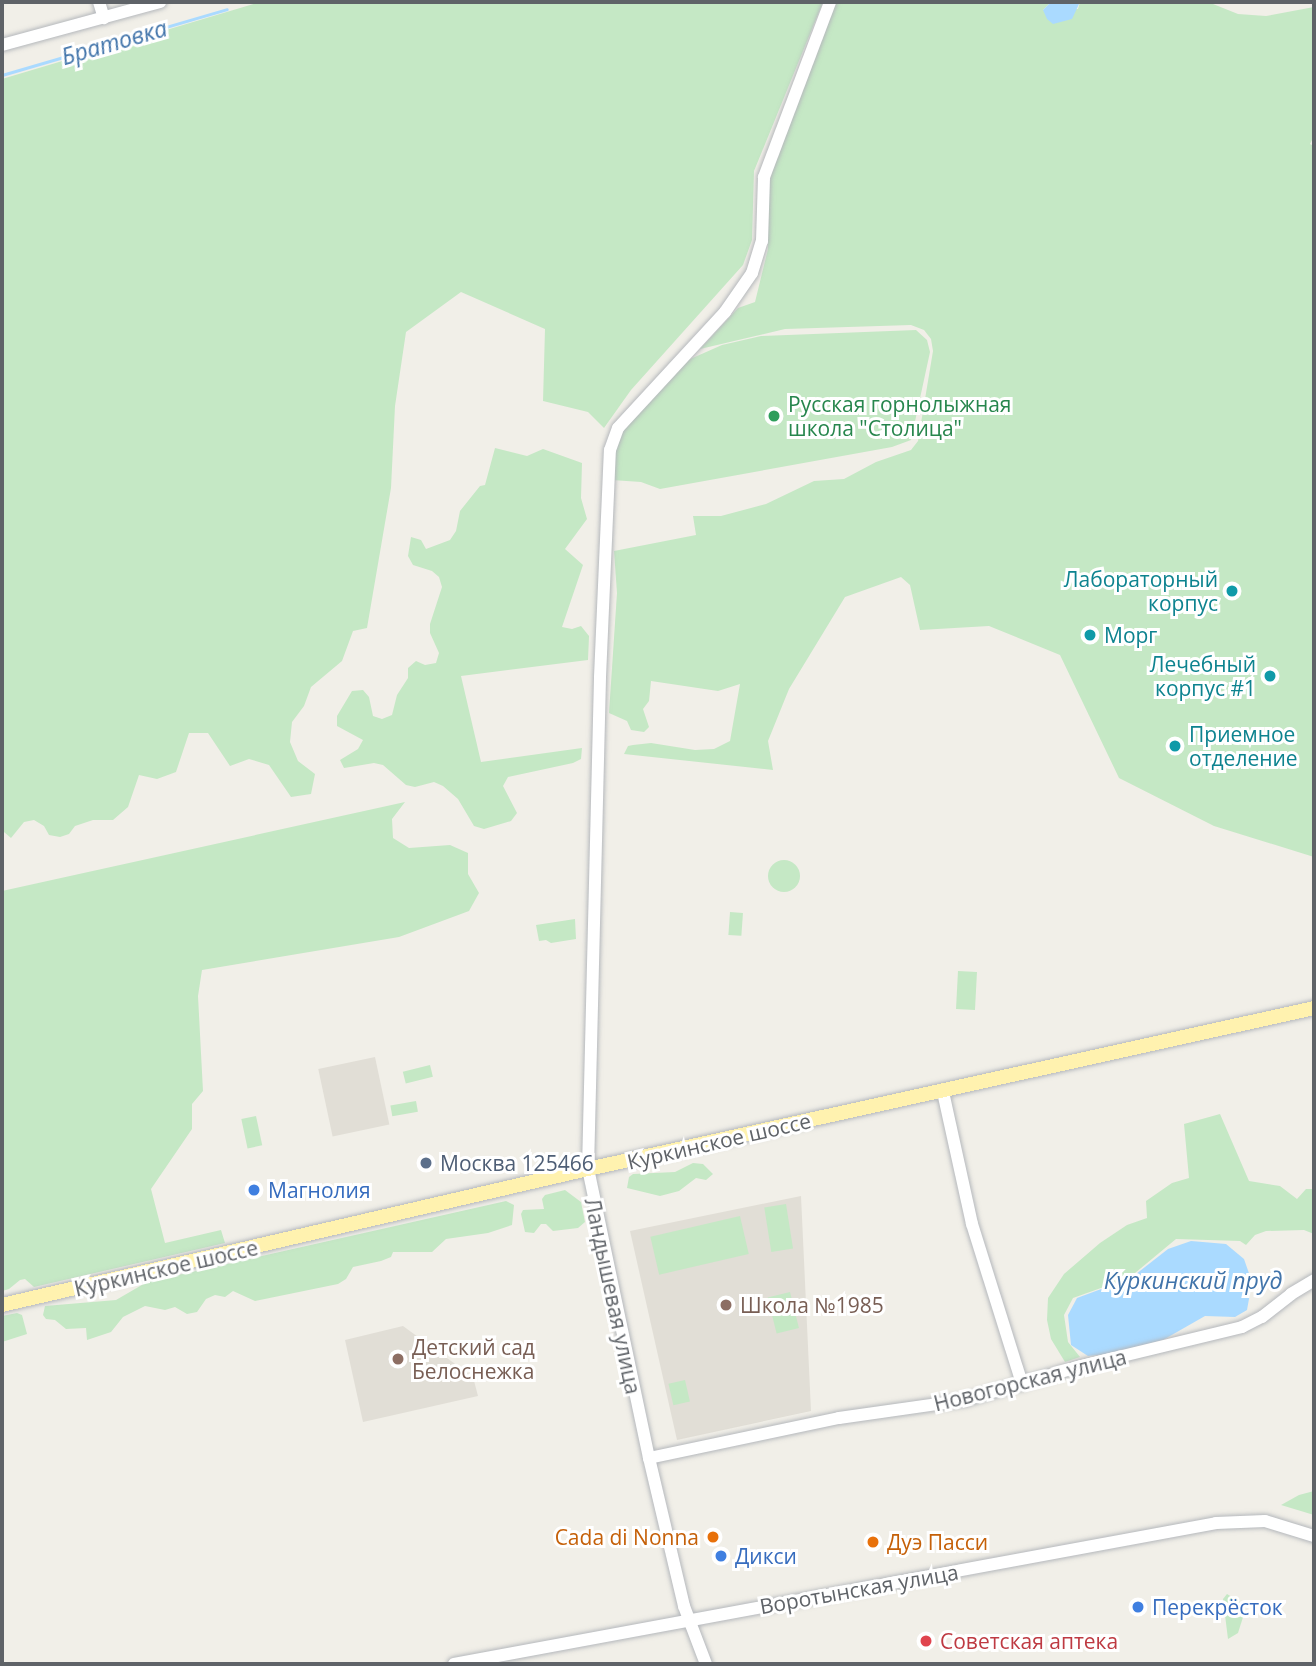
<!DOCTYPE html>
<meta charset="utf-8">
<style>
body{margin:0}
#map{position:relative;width:1316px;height:1666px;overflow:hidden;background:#f1efe8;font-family:"Open Sans",sans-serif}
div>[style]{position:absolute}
.education>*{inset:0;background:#e1ded6;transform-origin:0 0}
.green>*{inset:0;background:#c5e8c5;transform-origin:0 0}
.round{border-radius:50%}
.water>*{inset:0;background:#aadaff}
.stream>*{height:2.5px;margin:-1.25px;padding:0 1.25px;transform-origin:1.25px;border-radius:1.25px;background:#aadaff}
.roads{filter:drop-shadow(0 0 2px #b5b8bc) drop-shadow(0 0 2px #b5b8bc)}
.minor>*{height:12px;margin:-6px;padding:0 6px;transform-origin:6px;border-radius:6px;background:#fff}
.major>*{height:14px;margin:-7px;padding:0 7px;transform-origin:7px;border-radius:7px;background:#fff2af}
.dots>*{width:19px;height:19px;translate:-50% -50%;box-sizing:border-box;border:4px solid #fff;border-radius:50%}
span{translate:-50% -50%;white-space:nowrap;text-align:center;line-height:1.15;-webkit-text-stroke:6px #fff;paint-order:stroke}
.leisure-label{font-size:21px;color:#27864d}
.left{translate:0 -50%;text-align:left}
.culture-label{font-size:21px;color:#0d838f}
.right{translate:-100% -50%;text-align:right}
.street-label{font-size:21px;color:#5f6368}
.service-label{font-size:21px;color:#4e5e75}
.shop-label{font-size:21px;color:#366cbe}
.education-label{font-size:21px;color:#785e54}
.food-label{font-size:21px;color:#c56008}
.health-label{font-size:21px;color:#be3a42}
.water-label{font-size:23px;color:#4174aa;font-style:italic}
.frame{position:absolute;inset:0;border:4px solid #5f6368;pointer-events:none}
</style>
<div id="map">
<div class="education">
<div style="left:375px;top:1057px;width:69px;height:58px;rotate:78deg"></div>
<div style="clip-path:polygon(801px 1196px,811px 1411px,677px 1440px,630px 1231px)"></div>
<div style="clip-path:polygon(403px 1326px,473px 1377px,478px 1396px,363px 1422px,345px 1340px)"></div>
</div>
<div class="green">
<div style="clip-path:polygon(260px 2px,823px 2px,754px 171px,752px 240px,743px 265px,631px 390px,604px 428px,588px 412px,543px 401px,545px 329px,461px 292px,406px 332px,395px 406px,391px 488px,367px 628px,353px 631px,342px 661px,311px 687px,304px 706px,292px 722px,290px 742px,298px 761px,315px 774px,311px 794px,291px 797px,269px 765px,249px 759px,230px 766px,208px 733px,189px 733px,176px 772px,157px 779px,139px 775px,128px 807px,113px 820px,93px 820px,75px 826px,69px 834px,60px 837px,49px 835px,44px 826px,34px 820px,24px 822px,11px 838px,4px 832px,2px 816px,2px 79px)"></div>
<div style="clip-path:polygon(836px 2px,1051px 2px,1043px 10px,1078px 9px,1080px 2px,1208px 2px,1238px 14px,1266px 16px,1314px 7px,1314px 136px,1310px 144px,1314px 146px,1314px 857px,1214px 826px,1119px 778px,1060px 655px,989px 626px,920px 630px,910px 585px,901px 577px,845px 597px,789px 689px,768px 741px,773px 770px,624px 754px,628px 746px,633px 745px,651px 743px,695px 750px,714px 749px,730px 741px,740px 684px,718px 691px,651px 681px,649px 701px,643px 709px,649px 727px,644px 732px,631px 730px,627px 721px,609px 713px,617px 593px,614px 551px,696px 535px,693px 516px,721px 516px,766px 504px,814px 481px,844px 479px,876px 462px,911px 450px,918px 441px,933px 351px,931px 339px,924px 330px,911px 325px,785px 329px,700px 349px,738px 308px,755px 302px,768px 249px,767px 192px,774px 165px)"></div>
<div style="clip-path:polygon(916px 330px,927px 340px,930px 352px,911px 440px,892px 447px,660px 489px,641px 482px,612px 480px,612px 461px,622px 429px,679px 364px,722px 345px,761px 336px)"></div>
<div style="clip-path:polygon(495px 448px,527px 456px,543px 449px,582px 463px,581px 498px,587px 519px,565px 549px,583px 565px,562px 627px,572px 629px,581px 626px,589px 636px,588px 660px,461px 676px,481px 762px,582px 748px,581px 759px,573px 763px,508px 777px,503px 786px,517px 813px,511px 821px,484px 829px,474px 826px,458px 799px,443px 786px,434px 782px,415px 787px,406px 785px,383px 765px,374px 763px,344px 768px,340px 760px,358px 749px,363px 740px,337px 726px,337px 716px,352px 691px,363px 690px,369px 697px,373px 716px,382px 719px,392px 715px,397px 695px,408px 678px,408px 668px,416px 661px,425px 665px,436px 663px,439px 653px,430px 633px,430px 624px,442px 587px,439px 577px,432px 571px,413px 565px,408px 556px,411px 537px,421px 540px,426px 549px,450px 540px,456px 531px,460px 511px,480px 486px,485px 485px)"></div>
<div style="clip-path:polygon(405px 802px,392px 819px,393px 838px,409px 848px,450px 845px,468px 853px,468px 874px,479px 893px,469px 911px,399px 937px,202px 970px,198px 996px,203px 1091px,192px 1104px,192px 1129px,151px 1189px,165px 1243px,221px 1230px,225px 1243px,34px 1287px,25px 1279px,20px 1280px,9px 1289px,2px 1291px,2px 891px)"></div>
<div class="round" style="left:768px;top:860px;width:32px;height:32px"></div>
<div style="left:730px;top:912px;width:13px;height:23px;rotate:4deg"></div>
<div style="clip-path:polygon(575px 919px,576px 939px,551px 943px,546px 940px,539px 941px,536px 925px)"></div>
<div style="left:958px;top:971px;width:19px;height:38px;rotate:3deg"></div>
<div style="left:430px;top:1065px;width:12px;height:28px;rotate:76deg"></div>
<div style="left:416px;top:1101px;width:11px;height:26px;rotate:80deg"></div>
<div style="clip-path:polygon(1220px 1114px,1249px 1181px,1280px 1186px,1297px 1199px,1306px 1189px,1314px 1189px,1314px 1234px,1304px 1230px,1266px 1231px,1255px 1235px,1246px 1245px,1240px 1241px,1176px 1239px,1129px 1278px,1073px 1298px,1064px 1315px,1068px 1342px,1080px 1357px,1065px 1362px,1051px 1339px,1047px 1320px,1048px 1298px,1064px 1274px,1100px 1243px,1127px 1225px,1147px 1218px,1146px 1201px,1172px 1183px,1189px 1178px,1184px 1124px)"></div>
<div style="left:256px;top:1116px;width:30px;height:15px;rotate:78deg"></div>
<div style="clip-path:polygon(693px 1163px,703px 1164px,713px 1174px,706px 1180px,696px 1178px,679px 1191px,660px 1196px,627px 1188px,629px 1177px,633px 1174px,675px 1172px)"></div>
<div style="clip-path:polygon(565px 1190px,581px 1202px,585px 1222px,578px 1228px,553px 1231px,546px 1224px,541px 1224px,534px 1233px,525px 1232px,521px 1214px,523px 1210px,544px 1209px,542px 1199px,545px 1195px)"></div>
<div style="clip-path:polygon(506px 1201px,514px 1205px,512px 1225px,488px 1233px,446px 1239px,432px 1252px,393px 1252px,391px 1257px,381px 1261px,353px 1267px,346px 1279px,338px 1284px,255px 1301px,233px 1291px,225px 1297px,215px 1295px,206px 1299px,197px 1312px,187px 1314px,175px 1307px,165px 1310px,145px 1306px,123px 1317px,111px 1332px,87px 1340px,86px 1328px,66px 1329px,55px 1320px,46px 1319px,43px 1315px,45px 1306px,116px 1300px,147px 1282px)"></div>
<div style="left:786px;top:1204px;width:45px;height:22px;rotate:81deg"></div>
<div style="left:740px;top:1216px;width:39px;height:92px;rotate:77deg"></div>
<div style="left:790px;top:1292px;width:37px;height:23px;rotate:76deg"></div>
<div style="clip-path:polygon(17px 1313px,22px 1315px,27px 1334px,2px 1342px,2px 1316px)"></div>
<div style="left:685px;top:1380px;width:22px;height:17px;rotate:77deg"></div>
<div style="clip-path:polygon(1314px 1491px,1314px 1515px,1281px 1505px,1299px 1495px)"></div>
<div style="clip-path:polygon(1227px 1594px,1240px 1602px,1244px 1614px,1238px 1633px,1228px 1639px,1223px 1599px)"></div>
</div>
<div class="water">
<div style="clip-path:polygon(1051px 2px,1080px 2px,1072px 19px,1053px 24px,1047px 19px,1043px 10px)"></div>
<div style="clip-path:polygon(1191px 1241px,1226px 1244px,1244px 1259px,1252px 1282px,1247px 1310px,1235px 1317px,1205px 1316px,1163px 1340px,1108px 1354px,1088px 1356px,1071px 1345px,1068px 1315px,1077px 1298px,1131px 1278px,1168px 1249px)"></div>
</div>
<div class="stream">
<div style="left:2px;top:75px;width:234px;rotate:-16.3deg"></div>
</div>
<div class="roads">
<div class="minor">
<div style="left:99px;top:2px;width:17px;rotate:73deg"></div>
<div style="left:2px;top:45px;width:164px;rotate:-15.2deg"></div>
<div style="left:943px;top:1092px;width:135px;rotate:77.6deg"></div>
<div style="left:972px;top:1224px;width:168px;rotate:72.6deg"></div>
<div style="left:649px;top:1458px;width:194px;rotate:-11.9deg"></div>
<div style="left:839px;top:1418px;width:127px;rotate:-8.1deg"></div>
<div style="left:965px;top:1400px;width:121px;rotate:-16.3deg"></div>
<div style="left:1081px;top:1366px;width:166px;rotate:-13.6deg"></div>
<div style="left:1242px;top:1327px;width:22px;rotate:-27deg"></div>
<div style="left:1262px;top:1317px;width:37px;rotate:-38deg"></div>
<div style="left:1291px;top:1294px;width:27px;rotate:-31deg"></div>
<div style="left:454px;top:1664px;width:775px;rotate:-10.48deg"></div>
<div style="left:1216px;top:1523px;width:49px;rotate:-2.3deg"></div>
<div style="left:1265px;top:1521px;width:51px;rotate:17deg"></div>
<div style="left:706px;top:1664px;width:62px;rotate:-110.8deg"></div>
<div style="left:684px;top:1606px;width:152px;rotate:-103.3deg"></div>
<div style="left:649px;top:1458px;width:295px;rotate:-101.9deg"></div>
<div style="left:588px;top:1169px;width:492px;rotate:-88.6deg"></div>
<div style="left:600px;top:677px;width:227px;rotate:-87.5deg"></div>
<div style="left:610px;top:450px;width:23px;rotate:-70deg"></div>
<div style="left:618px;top:428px;width:158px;rotate:-47.3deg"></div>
<div style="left:725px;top:312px;width:47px;rotate:-55.3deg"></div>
<div style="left:752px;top:273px;width:34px;rotate:-73deg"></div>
<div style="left:762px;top:241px;width:64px;rotate:-88.2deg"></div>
<div style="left:764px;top:177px;width:187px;rotate:-69.3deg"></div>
</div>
<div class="major">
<div style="left:2px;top:1305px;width:602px;rotate:-13.07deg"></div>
<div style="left:588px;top:1169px;width:744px;rotate:-12.5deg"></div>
</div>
</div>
<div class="dots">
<div style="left:774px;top:416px;background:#2e9e5b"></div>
<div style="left:1232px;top:591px;background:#0f9aa8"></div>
<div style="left:1090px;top:635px;background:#0f9aa8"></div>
<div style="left:1270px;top:676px;background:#0f9aa8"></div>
<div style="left:1175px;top:746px;background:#0f9aa8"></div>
<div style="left:426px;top:1163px;background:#5c6f8a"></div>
<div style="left:254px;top:1190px;background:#3f7fe0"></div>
<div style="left:726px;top:1305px;background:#8d6e63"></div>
<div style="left:398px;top:1359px;background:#8d6e63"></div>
<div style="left:713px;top:1537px;background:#e8710a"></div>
<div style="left:873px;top:1542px;background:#e8710a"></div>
<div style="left:721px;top:1556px;background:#3f7fe0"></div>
<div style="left:1138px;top:1607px;background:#3f7fe0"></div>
<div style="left:926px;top:1641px;background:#e0444e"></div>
</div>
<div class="leisure-label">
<span class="left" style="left:788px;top:416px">Русская горнолыжная<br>школа "Столица"</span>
</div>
<div class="culture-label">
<span class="right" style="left:1218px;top:591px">Лабораторный<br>корпус</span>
<span class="left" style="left:1104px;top:635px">Морг</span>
<span class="right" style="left:1256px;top:676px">Лечебный<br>корпус #1</span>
<span class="left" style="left:1189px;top:746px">Приемное<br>отделение</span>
</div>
<div class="street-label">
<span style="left:719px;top:1141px;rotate:-13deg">Куркинское шоссе</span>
<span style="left:166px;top:1268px;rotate:-13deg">Куркинское шоссе</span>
<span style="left:613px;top:1296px;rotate:78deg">Ландышевая улица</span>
<span style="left:1030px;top:1380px;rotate:-14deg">Новогорская улица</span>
<span style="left:859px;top:1589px;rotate:-10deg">Воротынская улица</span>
</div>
<div class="service-label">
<span class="left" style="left:440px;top:1163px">Москва 125466</span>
</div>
<div class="shop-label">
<span class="left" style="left:268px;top:1190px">Магнолия</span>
<span class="left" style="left:735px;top:1556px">Дикси</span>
<span class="left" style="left:1152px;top:1607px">Перекрёсток</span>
</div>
<div class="education-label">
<span class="left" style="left:740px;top:1305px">Школа №1985</span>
<span class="left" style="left:412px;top:1359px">Детский сад<br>Белоснежка</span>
</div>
<div class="food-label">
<span class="right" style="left:699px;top:1537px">Cada di Nonna</span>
<span class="left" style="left:887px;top:1542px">Дуэ Пасси</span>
</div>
<div class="health-label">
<span class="left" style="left:940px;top:1641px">Советская аптека</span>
</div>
<div class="water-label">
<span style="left:114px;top:42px;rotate:-16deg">Братовка</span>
<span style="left:1193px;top:1280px">Куркинский пруд</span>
</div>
<div class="frame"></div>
</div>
